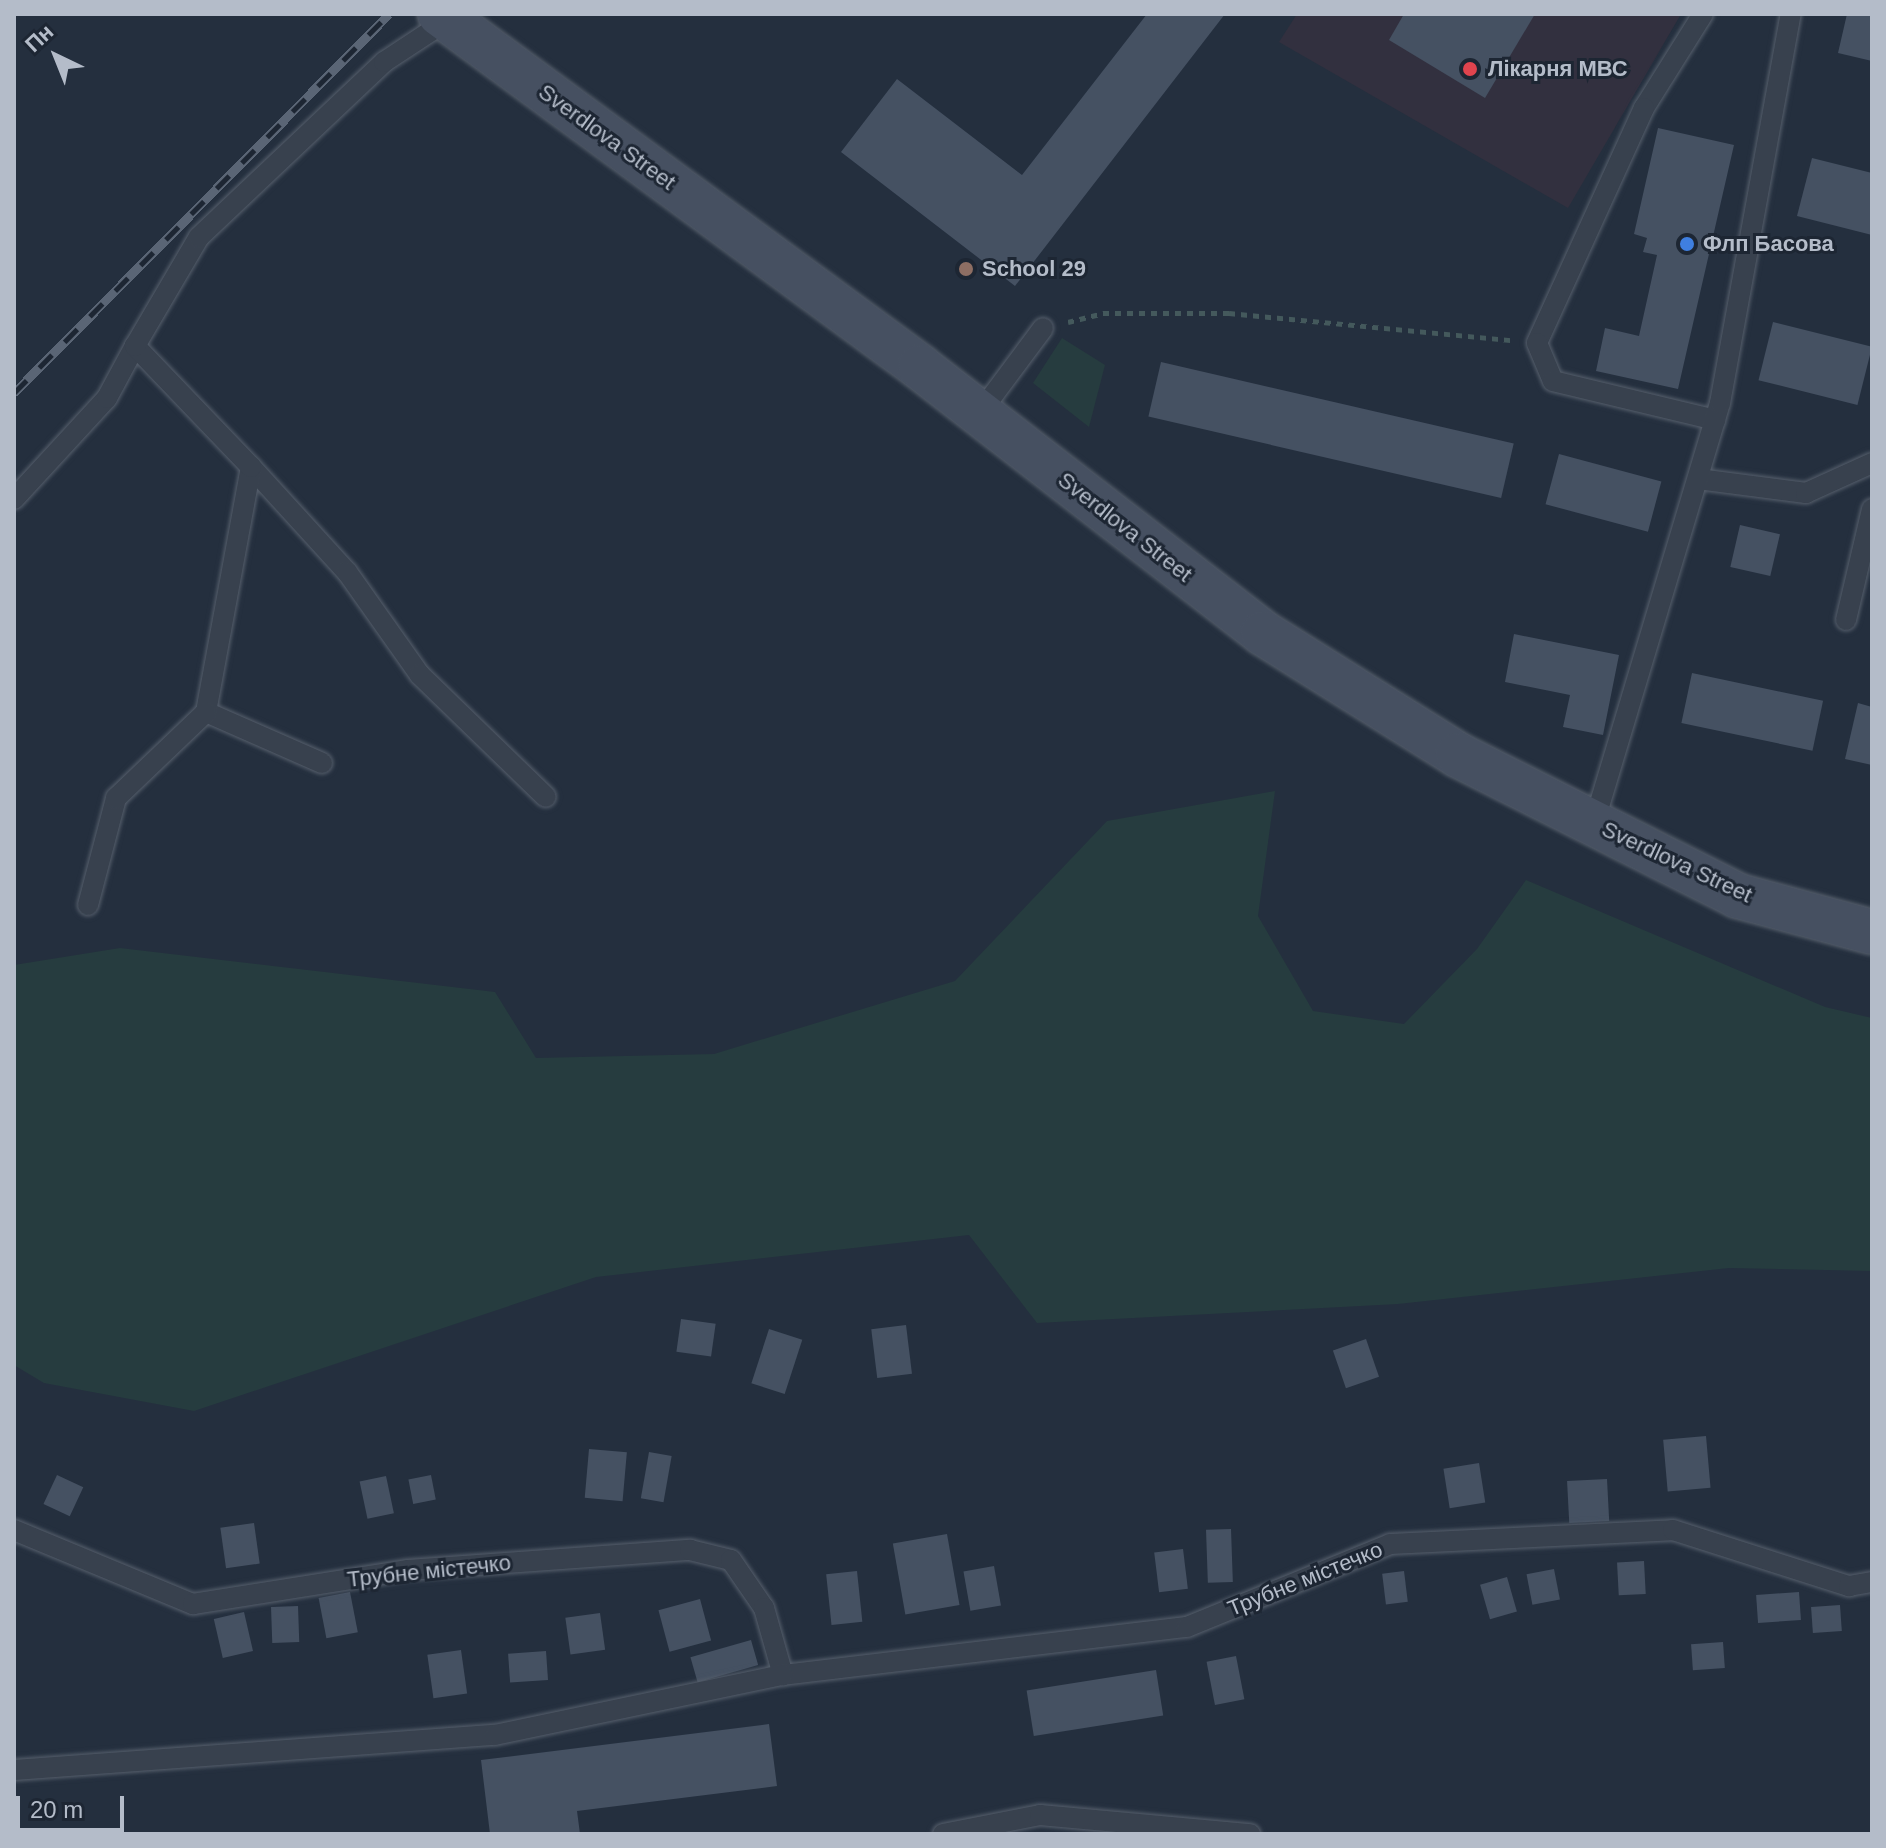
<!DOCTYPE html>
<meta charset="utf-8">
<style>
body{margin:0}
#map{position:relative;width:1886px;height:1848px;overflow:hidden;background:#242f3e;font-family:Helvetica,sans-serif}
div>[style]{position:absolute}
.medical>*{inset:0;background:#32303f}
.green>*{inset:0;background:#263c3f}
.building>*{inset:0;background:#455162;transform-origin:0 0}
.path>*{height:5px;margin-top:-2.5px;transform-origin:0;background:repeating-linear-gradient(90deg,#44595c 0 6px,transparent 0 12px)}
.roads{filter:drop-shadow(0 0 2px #565f6c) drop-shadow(0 0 2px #565f6c)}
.lane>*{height:20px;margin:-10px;padding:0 10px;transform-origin:10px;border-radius:10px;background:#38414e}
.secondary>*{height:44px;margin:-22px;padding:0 22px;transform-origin:22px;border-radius:22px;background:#465061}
.rail>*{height:9px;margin-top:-4.5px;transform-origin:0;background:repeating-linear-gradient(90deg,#1d2633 0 18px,#5a6575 0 36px);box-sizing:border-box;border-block:2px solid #5a6575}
.dots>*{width:22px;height:22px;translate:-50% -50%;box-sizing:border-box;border:4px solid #1d2633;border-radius:50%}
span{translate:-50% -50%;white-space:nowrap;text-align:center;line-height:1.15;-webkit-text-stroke:6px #1d2633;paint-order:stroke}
.poi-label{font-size:22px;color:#b4bcc9;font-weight:700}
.left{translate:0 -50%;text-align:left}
.street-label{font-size:22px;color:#b4bcc9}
.frame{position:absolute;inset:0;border:16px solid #b4bcc9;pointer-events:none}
.north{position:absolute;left:16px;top:16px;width:80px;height:80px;-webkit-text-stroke:6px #1d2633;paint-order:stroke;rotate:317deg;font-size:22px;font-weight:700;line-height:32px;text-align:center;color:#b4bcc9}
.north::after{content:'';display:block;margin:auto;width:28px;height:36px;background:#b4bcc9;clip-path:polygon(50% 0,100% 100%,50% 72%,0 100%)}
.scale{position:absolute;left:16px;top:1796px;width:108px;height:36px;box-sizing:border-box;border:4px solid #b4bcc9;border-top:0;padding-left:10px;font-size:24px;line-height:28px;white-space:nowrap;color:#b4bcc9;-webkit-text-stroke:6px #1d2633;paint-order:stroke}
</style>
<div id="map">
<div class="medical">
<div style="clip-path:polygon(1297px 14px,1681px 14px,1568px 208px,1279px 42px)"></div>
</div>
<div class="green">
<div style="clip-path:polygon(1062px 338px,1105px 365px,1089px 427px,1033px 383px)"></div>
<div style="clip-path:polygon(1275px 791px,1258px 916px,1313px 1011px,1404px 1024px,1477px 949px,1526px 880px,1825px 1007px,1872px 1018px,1872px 1271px,1729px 1268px,1398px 1304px,1037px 1323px,969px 1235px,596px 1277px,194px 1411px,44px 1383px,14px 1365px,14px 965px,120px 948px,495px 992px,536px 1058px,714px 1054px,955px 981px,1107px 821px)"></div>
</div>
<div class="building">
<div style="clip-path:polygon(1147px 14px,1225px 14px,1015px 286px,841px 152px,897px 79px,1022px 175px)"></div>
<div style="clip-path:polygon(1404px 14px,1535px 14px,1485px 98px,1389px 40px)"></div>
<div style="clip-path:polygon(1847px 14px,1872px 14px,1872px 61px,1838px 53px)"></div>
<div style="clip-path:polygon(1658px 128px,1734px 145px,1678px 389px,1596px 371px,1605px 328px,1639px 336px,1657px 255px,1643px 252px,1647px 238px,1634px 234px)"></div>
<div style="clip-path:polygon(1812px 158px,1872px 173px,1872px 235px,1797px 216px)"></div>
<div style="left:1773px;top:322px;width:102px;height:60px;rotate:14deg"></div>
<div style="left:1161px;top:362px;width:362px;height:56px;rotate:13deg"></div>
<div style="left:1559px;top:454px;width:106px;height:52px;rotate:15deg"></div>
<div style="left:1740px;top:525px;width:41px;height:43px;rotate:13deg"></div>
<div style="clip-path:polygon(1514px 634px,1619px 655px,1603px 735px,1563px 727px,1570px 695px,1505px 682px)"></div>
<div style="left:1692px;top:673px;width:134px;height:51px;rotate:12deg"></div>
<div style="clip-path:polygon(1858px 703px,1872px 707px,1872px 765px,1845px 759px)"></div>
<div style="left:681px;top:1319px;width:35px;height:33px;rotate:8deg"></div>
<div style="left:906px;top:1325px;width:49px;height:35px;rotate:83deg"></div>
<div style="left:769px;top:1329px;width:35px;height:57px;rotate:18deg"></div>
<div style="left:1366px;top:1339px;width:40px;height:35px;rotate:71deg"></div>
<div style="left:1706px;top:1436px;width:52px;height:43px;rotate:85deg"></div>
<div style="left:589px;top:1449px;width:38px;height:49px;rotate:5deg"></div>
<div style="left:649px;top:1452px;width:23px;height:47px;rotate:10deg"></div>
<div style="left:1479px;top:1463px;width:40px;height:36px;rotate:81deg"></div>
<div style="left:57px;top:1475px;width:29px;height:32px;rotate:25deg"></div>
<div style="left:431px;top:1475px;width:25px;height:23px;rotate:79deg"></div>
<div style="left:386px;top:1476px;width:38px;height:27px;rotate:78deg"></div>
<div style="left:1607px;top:1479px;width:42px;height:40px;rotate:87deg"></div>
<div style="left:254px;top:1523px;width:41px;height:34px;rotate:82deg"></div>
<div style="left:1231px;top:1529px;width:53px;height:25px;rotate:88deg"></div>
<div style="left:947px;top:1534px;width:72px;height:55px;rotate:80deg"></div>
<div style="left:1183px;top:1549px;width:40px;height:29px;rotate:83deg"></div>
<div style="left:1644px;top:1561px;width:33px;height:27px;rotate:87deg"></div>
<div style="left:994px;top:1566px;width:40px;height:31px;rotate:80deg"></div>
<div style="left:1554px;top:1569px;width:31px;height:28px;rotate:79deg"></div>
<div style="left:857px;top:1571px;width:51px;height:31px;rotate:84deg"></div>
<div style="left:1404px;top:1571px;width:31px;height:22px;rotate:83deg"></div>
<div style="left:1507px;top:1577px;width:36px;height:28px;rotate:74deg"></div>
<div style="left:350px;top:1592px;width:41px;height:32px;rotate:79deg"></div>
<div style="left:1799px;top:1592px;width:28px;height:43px;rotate:86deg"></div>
<div style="left:700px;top:1599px;width:43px;height:43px;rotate:75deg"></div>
<div style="left:1840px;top:1605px;width:26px;height:29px;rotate:86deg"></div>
<div style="left:298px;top:1606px;width:36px;height:27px;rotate:88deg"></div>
<div style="left:244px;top:1612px;width:40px;height:31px;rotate:77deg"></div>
<div style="left:600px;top:1613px;width:37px;height:35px;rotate:82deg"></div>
<div style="left:751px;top:1640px;width:26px;height:63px;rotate:74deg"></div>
<div style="left:1723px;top:1642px;width:26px;height:32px;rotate:86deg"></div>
<div style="left:461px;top:1650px;width:44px;height:34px;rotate:82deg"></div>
<div style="left:546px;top:1651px;width:29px;height:38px;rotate:86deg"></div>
<div style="left:1236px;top:1656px;width:44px;height:30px;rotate:79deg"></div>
<div style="left:1156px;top:1670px;width:46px;height:131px;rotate:81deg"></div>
<div style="clip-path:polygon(769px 1724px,777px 1786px,577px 1811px,580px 1834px,490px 1834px,481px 1760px)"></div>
</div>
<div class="path">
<div style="left:1068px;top:322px;width:36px;rotate:-14deg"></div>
<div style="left:1103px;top:313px;width:126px"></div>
<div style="left:1229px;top:313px;width:283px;rotate:5.5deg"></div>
</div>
<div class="roads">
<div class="lane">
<div style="left:1703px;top:14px;width:111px;rotate:122.1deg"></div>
<div style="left:1644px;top:108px;width:258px;rotate:114.5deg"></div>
<div style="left:1537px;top:343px;width:41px;rotate:67.2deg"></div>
<div style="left:1553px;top:381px;width:167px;rotate:13.5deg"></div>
<div style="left:979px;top:414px;width:107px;rotate:-53.3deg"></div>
<div style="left:251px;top:467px;width:142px;rotate:47.6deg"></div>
<div style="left:347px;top:572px;width:126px;rotate:54.7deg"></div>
<div style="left:420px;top:675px;width:175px;rotate:44.1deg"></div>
<div style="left:1698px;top:479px;width:109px;rotate:7.4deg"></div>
<div style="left:1806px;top:493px;width:72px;rotate:-24.4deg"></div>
<div style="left:14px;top:499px;width:137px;rotate:-47.4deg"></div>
<div style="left:107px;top:398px;width:59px;rotate:-61.7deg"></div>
<div style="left:1846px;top:620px;width:114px;rotate:-76.8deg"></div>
<div style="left:322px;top:763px;width:127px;rotate:-156.3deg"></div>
<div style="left:206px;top:712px;width:249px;rotate:-79.6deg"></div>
<div style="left:251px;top:467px;width:168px;rotate:-133.8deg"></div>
<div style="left:135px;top:346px;width:126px;rotate:-59.6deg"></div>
<div style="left:199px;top:237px;width:255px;rotate:-43.4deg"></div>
<div style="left:384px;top:62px;width:77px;rotate:-33.3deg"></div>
<div style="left:1594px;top:823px;width:438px;rotate:-73.3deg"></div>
<div style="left:1720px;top:403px;width:395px;rotate:-79.7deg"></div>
<div style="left:88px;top:905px;width:111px;rotate:-75.3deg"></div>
<div style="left:116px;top:798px;width:124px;rotate:-43.7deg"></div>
<div style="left:14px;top:1530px;width:194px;rotate:22.5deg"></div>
<div style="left:193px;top:1604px;width:218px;rotate:-9deg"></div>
<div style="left:408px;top:1570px;width:283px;rotate:-4.1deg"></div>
<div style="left:690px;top:1550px;width:42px;rotate:13.7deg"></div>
<div style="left:731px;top:1560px;width:58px;rotate:55.5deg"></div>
<div style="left:764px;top:1608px;width:70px;rotate:74.2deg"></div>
<div style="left:783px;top:1675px;width:407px;rotate:-6.8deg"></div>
<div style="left:1187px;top:1627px;width:219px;rotate:-22.2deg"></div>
<div style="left:1390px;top:1544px;width:283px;rotate:-2.8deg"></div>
<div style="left:1673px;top:1530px;width:185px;rotate:17.7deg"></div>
<div style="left:1849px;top:1586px;width:23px;rotate:-10deg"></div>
<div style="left:14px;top:1770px;width:482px;rotate:-4.2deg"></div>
<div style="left:495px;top:1735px;width:294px;rotate:-11.8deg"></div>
<div style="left:943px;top:1834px;width:99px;rotate:-11.1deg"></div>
<div style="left:1040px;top:1815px;width:211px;rotate:5.2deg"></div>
</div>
<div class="secondary">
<div style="left:440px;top:14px;width:596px;rotate:36.33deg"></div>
<div style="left:920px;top:367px;width:434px;rotate:37.8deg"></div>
<div style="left:1263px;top:633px;width:230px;rotate:32deg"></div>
<div style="left:1458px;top:755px;width:313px;rotate:26.7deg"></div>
<div style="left:1738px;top:896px;width:139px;rotate:15deg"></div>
</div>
</div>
<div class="rail">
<div style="left:14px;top:393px;width:533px;rotate:-45.3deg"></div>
</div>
<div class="dots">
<div style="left:1470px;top:69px;background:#e0444e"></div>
<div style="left:1687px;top:244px;background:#3f7fe0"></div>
<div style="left:966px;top:269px;background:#8d6e63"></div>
</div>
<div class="poi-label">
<span class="left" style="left:1488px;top:69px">Лікарня МВС</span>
<span class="left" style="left:1703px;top:244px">Флп Басова</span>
<span class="left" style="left:982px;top:269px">School 29</span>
</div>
<div class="street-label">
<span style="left:607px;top:137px;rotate:36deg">Sverdlova Street</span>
<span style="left:1125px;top:527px;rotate:38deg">Sverdlova Street</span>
<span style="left:1677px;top:862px;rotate:25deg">Sverdlova Street</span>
<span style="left:429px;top:1571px;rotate:-6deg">Трубне містечко</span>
<span style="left:1305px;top:1579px;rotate:-22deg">Трубне містечко</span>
</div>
<div class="frame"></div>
<div class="north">Пн</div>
<div class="scale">20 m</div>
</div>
